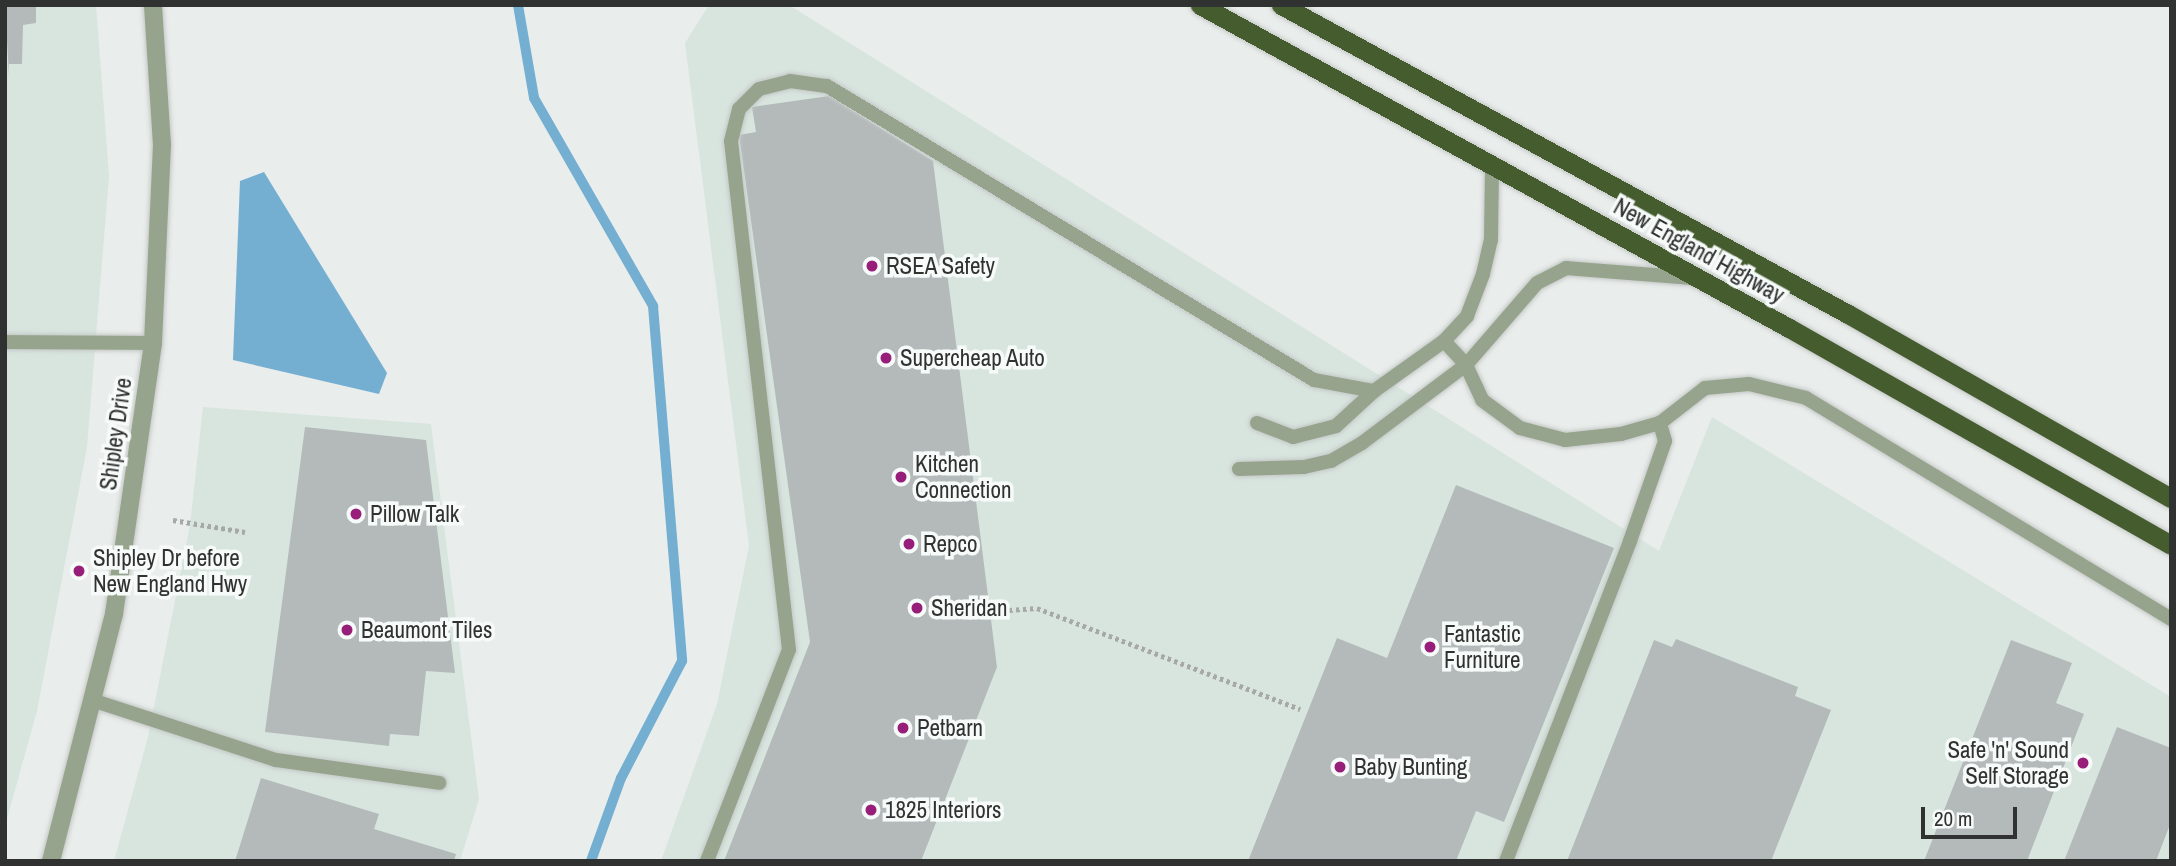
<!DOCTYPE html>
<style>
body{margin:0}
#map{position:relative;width:2176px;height:866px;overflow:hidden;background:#e9edeb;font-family:"Archivo Narrow",sans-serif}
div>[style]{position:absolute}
.built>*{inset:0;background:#d8e5df}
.water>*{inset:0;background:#74afd2}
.stream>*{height:10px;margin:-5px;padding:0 5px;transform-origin:5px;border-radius:5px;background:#74afd2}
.building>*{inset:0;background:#b4baba}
.path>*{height:4.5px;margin-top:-2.25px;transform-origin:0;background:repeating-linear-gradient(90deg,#a6a9a8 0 3.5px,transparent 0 7px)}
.roads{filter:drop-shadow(0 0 2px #c4c8c6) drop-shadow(0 0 2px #c4c8c6)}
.service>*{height:14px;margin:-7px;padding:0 7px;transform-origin:7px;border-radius:7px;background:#97a48d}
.minor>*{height:18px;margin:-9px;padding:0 9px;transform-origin:9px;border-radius:9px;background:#97a48d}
.trunk>*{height:19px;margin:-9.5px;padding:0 9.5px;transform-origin:9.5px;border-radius:9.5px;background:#455c2f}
.dots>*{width:19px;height:19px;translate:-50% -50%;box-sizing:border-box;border:4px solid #f6fbf9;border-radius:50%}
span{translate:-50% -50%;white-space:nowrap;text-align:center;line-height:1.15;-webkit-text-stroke:7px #f6fbf9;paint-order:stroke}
.street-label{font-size:23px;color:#303231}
.poi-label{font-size:23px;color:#303231}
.left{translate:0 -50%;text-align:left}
.right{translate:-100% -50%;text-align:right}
.frame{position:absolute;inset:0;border:7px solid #303231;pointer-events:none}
.scale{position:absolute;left:1921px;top:807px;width:96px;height:32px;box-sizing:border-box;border:4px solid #303231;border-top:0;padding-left:9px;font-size:21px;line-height:24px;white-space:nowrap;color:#303231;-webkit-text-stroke:5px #f6fbf9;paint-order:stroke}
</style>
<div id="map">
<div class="built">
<div style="clip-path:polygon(5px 5px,96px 5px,109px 176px,87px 447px,37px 711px,5px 826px)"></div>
<div style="clip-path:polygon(709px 5px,789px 5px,1659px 551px,1712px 417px,2171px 697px,2171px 861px,661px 861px,717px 704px,749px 546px,685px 43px)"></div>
<div style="clip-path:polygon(203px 407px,431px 424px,479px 799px,460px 861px,114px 861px,148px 737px,190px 525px)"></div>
</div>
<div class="water">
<div style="clip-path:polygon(264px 172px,387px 373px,379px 394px,233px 360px,240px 181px)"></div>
</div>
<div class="stream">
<div style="left:518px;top:5px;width:94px;rotate:80.2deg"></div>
<div style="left:534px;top:98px;width:240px;rotate:60.2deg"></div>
<div style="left:653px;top:306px;width:356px;rotate:85.3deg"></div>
<div style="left:682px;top:661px;width:132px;rotate:117.5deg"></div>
<div style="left:621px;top:778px;width:88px;rotate:109.9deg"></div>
</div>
<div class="building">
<div style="clip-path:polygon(5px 5px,36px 5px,36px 23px,23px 25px,22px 64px,9px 64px,9px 76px)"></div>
<div style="clip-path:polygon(829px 96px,933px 161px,997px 667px,921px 861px,724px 861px,810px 642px,739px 135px,756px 132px,752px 107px)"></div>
<div style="clip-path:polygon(305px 427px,426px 440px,455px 673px,426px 671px,419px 736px,390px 734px,389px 746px,265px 732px)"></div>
<div style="clip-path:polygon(1456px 485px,1614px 548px,1504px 822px,1476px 811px,1456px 861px,1248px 861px,1337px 638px,1387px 658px)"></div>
<div style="clip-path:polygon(1676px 639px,1798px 687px,1795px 696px,1831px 710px,1771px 861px,1567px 861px,1654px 640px,1672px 647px)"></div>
<div style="clip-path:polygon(2011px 640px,2072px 663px,2056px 703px,2084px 714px,2027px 861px,1924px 861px)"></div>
<div style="clip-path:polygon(2117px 727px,2171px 748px,2171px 822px,2156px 861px,2064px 861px)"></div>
<div style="clip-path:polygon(261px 778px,379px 814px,374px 829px,456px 854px,454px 861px,235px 861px)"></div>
</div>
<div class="path">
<div style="left:173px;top:520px;width:73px;rotate:9.5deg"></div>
<div style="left:995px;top:611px;width:42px;rotate:-4.1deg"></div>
<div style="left:1037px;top:608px;width:282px;rotate:21deg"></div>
</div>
<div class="roads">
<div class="service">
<div style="left:1444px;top:341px;width:33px;rotate:47deg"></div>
<div style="left:1466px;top:365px;width:38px;rotate:65deg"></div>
<div style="left:1482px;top:400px;width:47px;rotate:36.4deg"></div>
<div style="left:1520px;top:428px;width:47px;rotate:14.9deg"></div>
<div style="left:1565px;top:440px;width:56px;rotate:-6.1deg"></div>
<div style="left:1621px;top:434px;width:41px;rotate:-15.8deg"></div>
<div style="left:1660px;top:423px;width:57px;rotate:-37.9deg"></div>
<div style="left:1705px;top:388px;width:44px;rotate:-5.2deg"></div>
<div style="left:1749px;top:384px;width:59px;rotate:13.8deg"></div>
<div style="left:1806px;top:398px;width:427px;rotate:31.2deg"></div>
<div style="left:5px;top:342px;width:148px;rotate:0.4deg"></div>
<div style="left:1257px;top:423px;width:39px;rotate:21deg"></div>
<div style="left:1293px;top:437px;width:44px;rotate:-14.3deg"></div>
<div style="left:1336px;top:426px;width:52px;rotate:-42.6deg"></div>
<div style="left:1374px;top:391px;width:86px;rotate:-35.5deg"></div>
<div style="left:1444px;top:341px;width:34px;rotate:-47deg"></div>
<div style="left:1467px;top:316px;width:45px;rotate:-69.1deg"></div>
<div style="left:1483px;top:274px;width:35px;rotate:-77deg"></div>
<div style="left:1491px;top:240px;width:76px;rotate:-89.2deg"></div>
<div style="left:1239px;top:469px;width:65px;rotate:-1.8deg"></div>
<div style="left:1304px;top:467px;width:28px;rotate:-13deg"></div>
<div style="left:1331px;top:461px;width:36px;rotate:-30deg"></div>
<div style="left:1362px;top:443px;width:130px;rotate:-36.9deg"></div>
<div style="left:1466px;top:365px;width:108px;rotate:-49.1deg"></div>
<div style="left:1537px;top:283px;width:33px;rotate:-27deg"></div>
<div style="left:1566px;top:268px;width:126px;rotate:4.5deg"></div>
<div style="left:95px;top:701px;width:190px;rotate:18.1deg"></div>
<div style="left:276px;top:760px;width:165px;rotate:8deg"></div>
<div style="left:707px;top:861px;width:226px;rotate:-68.8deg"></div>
<div style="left:789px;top:650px;width:512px;rotate:-96.5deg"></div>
<div style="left:731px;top:141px;width:33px;rotate:-76deg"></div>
<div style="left:739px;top:109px;width:28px;rotate:-45deg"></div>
<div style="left:759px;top:89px;width:32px;rotate:-14deg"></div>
<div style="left:790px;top:81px;width:37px;rotate:8deg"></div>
<div style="left:827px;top:86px;width:569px;rotate:31.12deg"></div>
<div style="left:1314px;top:380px;width:61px;rotate:10.4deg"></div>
<div style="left:1506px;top:861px;width:343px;rotate:-68.8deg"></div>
<div style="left:1630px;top:541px;width:106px;rotate:-70.7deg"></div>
<div style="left:1665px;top:441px;width:19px;rotate:-106deg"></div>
</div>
<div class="minor">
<div style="left:51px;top:861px;width:255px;rotate:-75.7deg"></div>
<div style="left:114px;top:614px;width:274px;rotate:-81.8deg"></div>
<div style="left:153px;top:343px;width:198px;rotate:-87.4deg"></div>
<div style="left:162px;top:145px;width:140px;rotate:-93.7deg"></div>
</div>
<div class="trunk">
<div style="left:1200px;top:5px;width:672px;rotate:28.74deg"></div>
<div style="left:1789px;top:328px;width:439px;rotate:29.6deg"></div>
<div style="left:1281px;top:5px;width:646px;rotate:28.59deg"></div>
<div style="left:1848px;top:314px;width:372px;rotate:29.7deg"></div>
</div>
</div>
<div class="dots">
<div style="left:872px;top:266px;background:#971f7a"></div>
<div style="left:886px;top:358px;background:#971f7a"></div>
<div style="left:901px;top:477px;background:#971f7a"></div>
<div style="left:356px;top:514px;background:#971f7a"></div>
<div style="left:909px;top:544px;background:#971f7a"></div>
<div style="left:79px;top:571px;background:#971f7a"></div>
<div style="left:917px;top:608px;background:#971f7a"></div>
<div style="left:347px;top:630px;background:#971f7a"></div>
<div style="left:1430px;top:647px;background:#971f7a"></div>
<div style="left:903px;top:728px;background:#971f7a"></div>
<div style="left:2083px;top:763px;background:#971f7a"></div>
<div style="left:1340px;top:767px;background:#971f7a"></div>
<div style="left:871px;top:810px;background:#971f7a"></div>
</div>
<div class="street-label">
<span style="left:1699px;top:251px;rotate:29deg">New England Highway</span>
<span style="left:116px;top:434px;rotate:-82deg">Shipley Drive</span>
</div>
<div class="poi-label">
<span class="left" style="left:886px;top:266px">RSEA Safety</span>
<span class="left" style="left:900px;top:358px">Supercheap Auto</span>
<span class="left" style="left:915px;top:477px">Kitchen<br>Connection</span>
<span class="left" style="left:370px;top:514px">Pillow Talk</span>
<span class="left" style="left:923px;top:544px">Repco</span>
<span class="left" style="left:93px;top:571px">Shipley Dr before<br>New England Hwy</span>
<span class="left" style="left:931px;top:608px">Sheridan</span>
<span class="left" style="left:361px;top:630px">Beaumont Tiles</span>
<span class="left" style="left:1444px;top:647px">Fantastic<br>Furniture</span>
<span class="left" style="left:917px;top:728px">Petbarn</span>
<span class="right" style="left:2069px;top:763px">Safe 'n' Sound<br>Self Storage</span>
<span class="left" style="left:1354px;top:767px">Baby Bunting</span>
<span class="left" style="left:885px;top:810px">1825 Interiors</span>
</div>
<div class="frame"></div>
<div class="scale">20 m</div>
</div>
